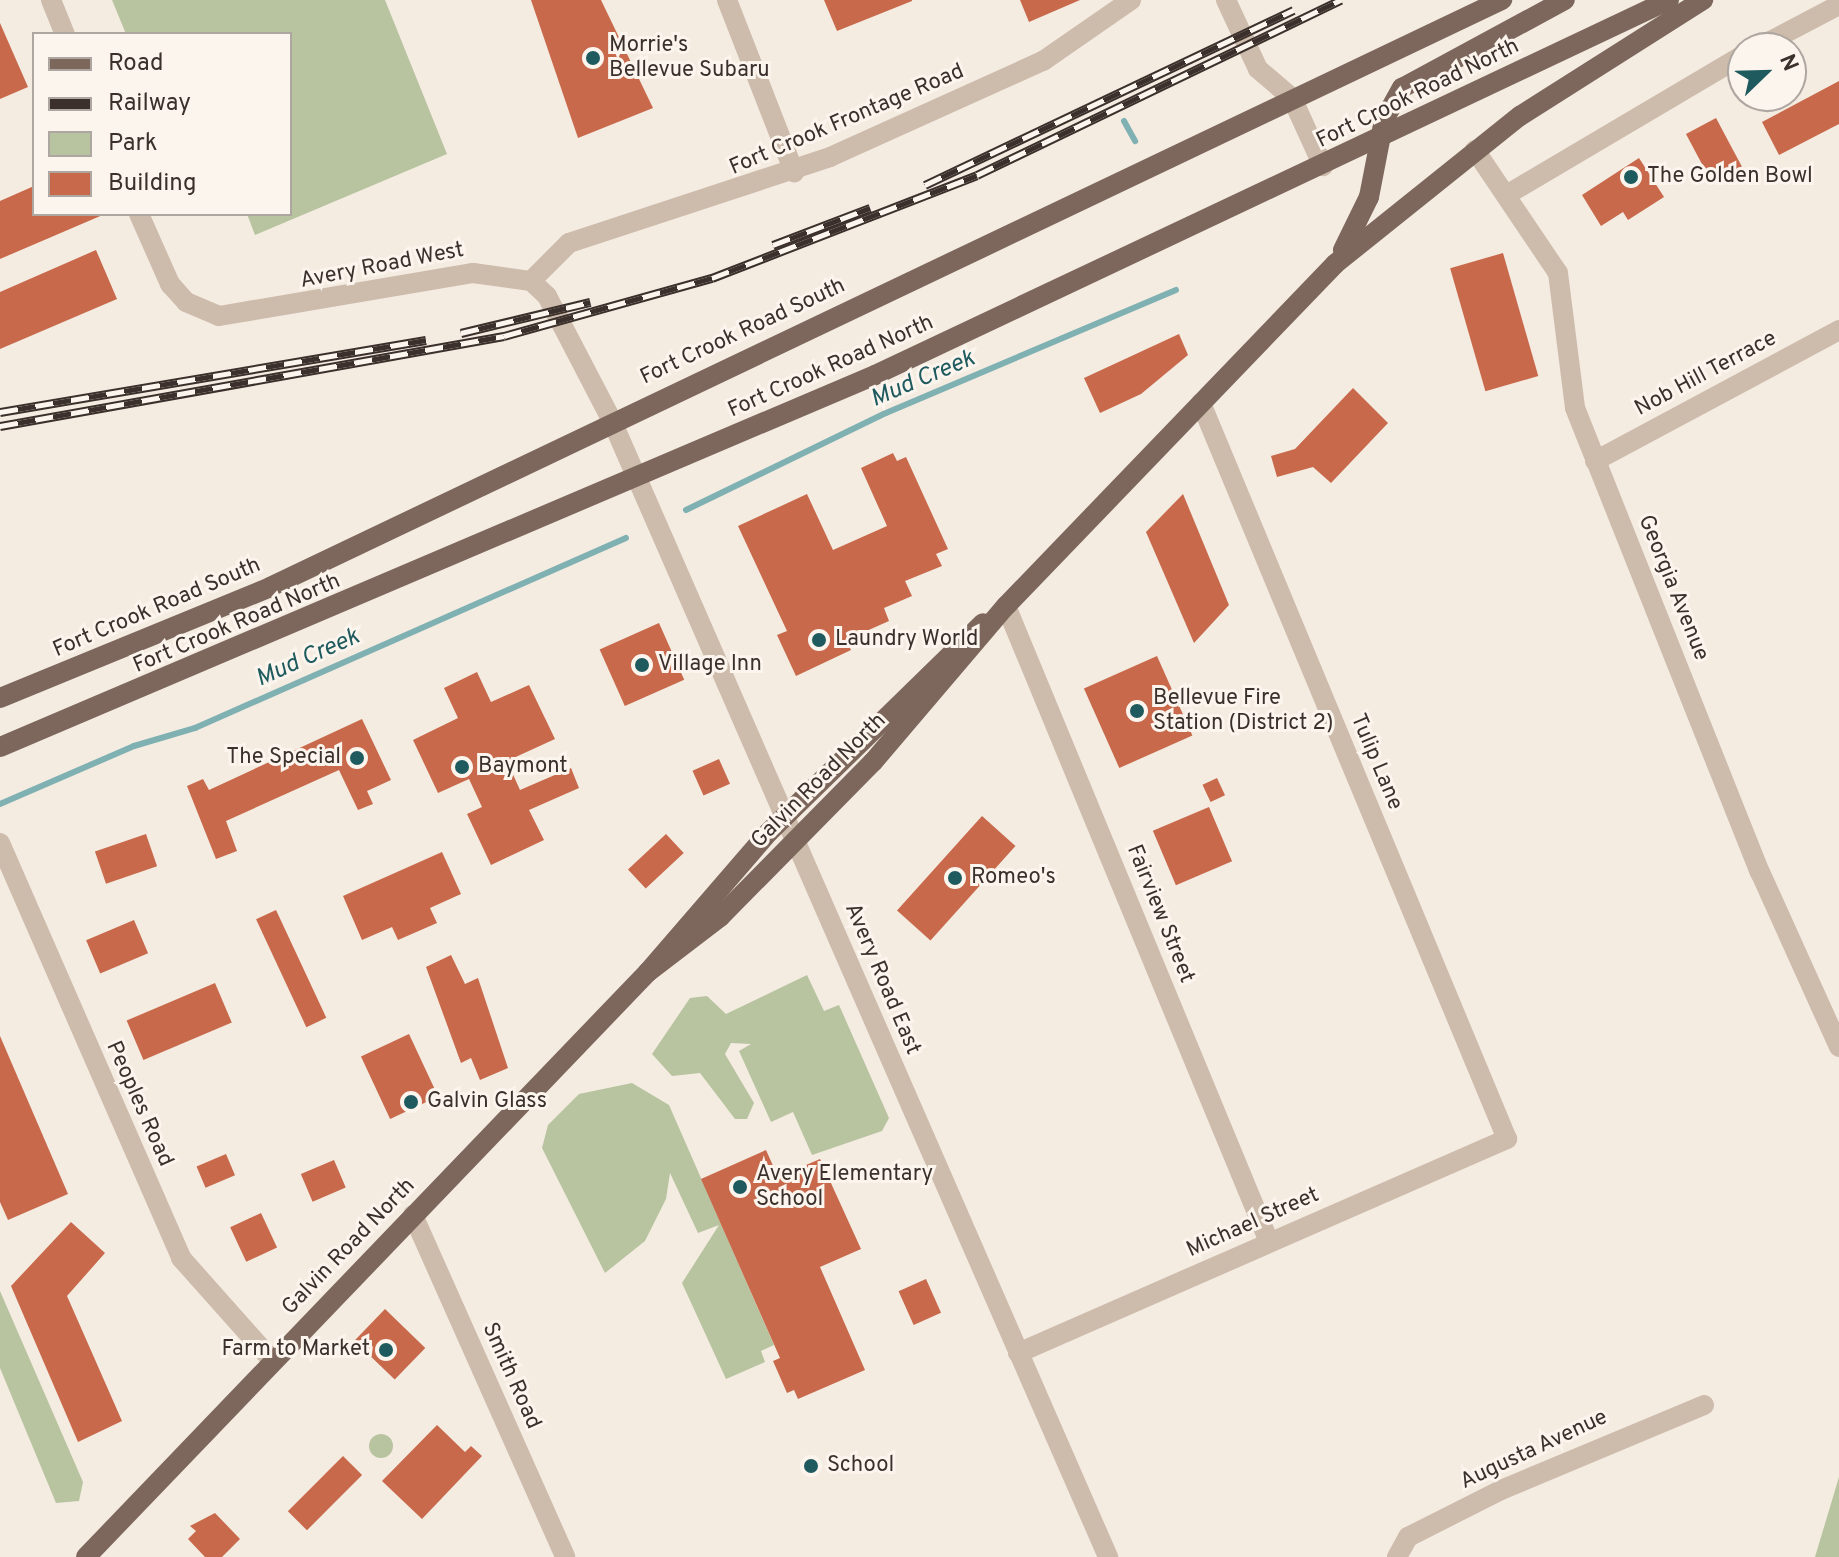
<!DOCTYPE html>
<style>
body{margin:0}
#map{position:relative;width:1839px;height:1557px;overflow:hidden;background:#f4ebe1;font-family:Overpass,sans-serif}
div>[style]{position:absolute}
.green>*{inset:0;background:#b8c4a0}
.round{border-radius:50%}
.stream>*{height:6px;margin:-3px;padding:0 3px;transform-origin:3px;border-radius:3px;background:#7fb0b2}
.building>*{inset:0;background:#c8694b;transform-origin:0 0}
.minor>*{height:20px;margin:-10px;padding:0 10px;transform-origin:10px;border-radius:10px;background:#cdbbac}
.major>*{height:20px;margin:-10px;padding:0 10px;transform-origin:10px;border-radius:10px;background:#7d675c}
.rail>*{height:9px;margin-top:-4.5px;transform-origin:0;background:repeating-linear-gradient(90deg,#fbf5ee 0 18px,#3b302b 0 36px);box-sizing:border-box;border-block:2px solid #3b302b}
.dots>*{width:22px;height:22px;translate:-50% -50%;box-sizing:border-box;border:4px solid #fbf5ee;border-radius:50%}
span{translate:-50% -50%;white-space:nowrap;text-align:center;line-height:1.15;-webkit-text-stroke:6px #fbf5ee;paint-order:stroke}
.poi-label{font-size:22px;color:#3b302b}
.left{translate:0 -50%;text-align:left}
.right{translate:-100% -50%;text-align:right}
.street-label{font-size:22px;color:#3b302b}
.water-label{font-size:24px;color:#1f5a5e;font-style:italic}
.legend{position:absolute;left:32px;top:32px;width:260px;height:184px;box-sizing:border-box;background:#fbf5ee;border:2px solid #aea6a0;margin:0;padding:10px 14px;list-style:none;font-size:24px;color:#3b302b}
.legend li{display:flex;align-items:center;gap:16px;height:40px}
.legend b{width:40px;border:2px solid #aea6a0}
.north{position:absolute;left:1727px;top:32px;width:80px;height:80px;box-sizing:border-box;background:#fbf5ee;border:2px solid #aea6a0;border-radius:50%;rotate:67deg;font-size:22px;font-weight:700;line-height:32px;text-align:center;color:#3b302b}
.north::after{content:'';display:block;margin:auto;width:28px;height:36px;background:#1f5a5e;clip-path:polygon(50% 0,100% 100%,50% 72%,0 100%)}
</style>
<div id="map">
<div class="green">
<div style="clip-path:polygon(112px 0,385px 0,447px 154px,255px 235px,247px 214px,290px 214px,290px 34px,126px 34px)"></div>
<div style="clip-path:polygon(807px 975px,824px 1011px,839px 1005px,889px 1118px,882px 1131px,812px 1155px,793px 1112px,771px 1122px,739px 1051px,751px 1044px,731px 1043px,725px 1054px,754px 1103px,747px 1119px,735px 1119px,700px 1073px,672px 1076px,652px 1054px,690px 998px,707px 996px,726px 1014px)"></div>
<div style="clip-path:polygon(632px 1083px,669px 1105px,774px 1345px,761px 1351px,765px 1362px,726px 1379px,682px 1283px,719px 1225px,698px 1233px,670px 1173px,666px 1199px,645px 1241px,605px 1273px,542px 1148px,548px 1125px,579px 1094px)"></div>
<div style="clip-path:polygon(0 1291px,83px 1482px,79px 1501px,56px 1503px,0 1368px)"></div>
<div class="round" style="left:369px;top:1434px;width:24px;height:24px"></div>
<div style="clip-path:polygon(1839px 1477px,1839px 1557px,1815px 1557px)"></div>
</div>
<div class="stream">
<div style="left:1124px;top:121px;width:23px;rotate:61deg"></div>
<div style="left:686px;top:510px;width:222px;rotate:-25.9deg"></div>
<div style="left:886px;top:413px;width:315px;rotate:-23deg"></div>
<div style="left:0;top:804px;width:146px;rotate:-23.4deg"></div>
<div style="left:134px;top:746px;width:64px;rotate:-16.4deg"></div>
<div style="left:195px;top:728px;width:471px;rotate:-23.8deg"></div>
</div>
<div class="building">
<div style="clip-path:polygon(531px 0,601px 0,653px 108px,578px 138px)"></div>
<div style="clip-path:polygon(824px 0,912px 0,912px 1px,837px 31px)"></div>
<div style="clip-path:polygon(1020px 0,1080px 0,1029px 22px)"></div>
<div style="clip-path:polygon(0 23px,28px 87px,0 99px)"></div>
<div style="clip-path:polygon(1839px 81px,1839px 124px,1779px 155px,1762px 122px)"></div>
<div style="left:1716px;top:118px;width:55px;height:34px;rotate:62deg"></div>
<div style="clip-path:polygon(1639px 158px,1664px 197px,1628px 220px,1623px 212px,1601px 226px,1582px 195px)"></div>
<div style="clip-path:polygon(34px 186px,34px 214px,105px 214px,0 259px,0 201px)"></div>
<div style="clip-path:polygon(96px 250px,117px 299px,0 349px,0 292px)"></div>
<div style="left:1503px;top:253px;width:128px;height:55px;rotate:74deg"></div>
<div style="clip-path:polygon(1179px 334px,1188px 355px,1141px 394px,1100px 413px,1084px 378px)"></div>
<div style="clip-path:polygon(1353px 388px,1388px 423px,1331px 483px,1313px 467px,1277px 477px,1271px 456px,1295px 449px)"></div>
<div style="clip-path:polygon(893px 453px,897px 461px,906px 457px,948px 549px,936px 554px,942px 566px,905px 581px,912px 596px,884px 608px,889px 621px,846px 640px,851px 650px,796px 676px,777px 635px,787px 631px,738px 526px,807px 494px,833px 550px,887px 526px,861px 468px)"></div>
<div style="clip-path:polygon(1183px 494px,1229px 605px,1194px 643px,1146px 532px)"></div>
<div style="left:659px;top:623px;width:62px;height:65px;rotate:66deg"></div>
<div style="left:1157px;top:656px;width:87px;height:80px;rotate:66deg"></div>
<div style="clip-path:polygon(477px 672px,491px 702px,529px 685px,555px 739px,507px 761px,520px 790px,571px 768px,579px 788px,529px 810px,544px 840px,491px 865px,467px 814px,482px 807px,469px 779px,438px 793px,413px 740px,458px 718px,444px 688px)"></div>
<div style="clip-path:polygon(362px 719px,391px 780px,367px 791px,373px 804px,358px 810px,339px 770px,226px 821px,237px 851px,216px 859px,187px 786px,203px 779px,209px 790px)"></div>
<div style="left:719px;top:759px;width:27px;height:29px;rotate:66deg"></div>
<div style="left:1217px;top:778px;width:19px;height:16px;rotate:65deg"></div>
<div style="left:1209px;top:807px;width:59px;height:61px;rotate:67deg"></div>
<div style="left:982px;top:816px;width:45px;height:127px;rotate:42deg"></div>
<div style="left:146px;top:834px;width:34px;height:54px;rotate:71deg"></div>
<div style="left:666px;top:834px;width:26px;height:52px;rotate:47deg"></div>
<div style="clip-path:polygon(442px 852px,461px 894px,430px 908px,437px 923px,398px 940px,392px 927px,362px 940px,343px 896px)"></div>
<div style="left:276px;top:910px;width:119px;height:22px;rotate:65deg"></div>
<div style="left:134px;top:920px;width:36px;height:52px;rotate:67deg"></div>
<div style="clip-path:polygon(451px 955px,465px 984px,478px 978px,508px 1068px,480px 1080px,471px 1058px,461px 1063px,426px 967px)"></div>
<div style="left:215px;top:983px;width:43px;height:96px;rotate:67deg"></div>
<div style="left:409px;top:1034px;width:69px;height:53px;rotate:65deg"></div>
<div style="clip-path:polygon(0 1036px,68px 1194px,8px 1220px,0 1202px)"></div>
<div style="clip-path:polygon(766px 1150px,778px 1177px,820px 1159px,861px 1249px,820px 1267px,865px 1370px,798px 1399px,794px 1390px,787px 1393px,773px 1361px,780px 1358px,701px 1179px)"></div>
<div style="left:226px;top:1154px;width:23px;height:32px;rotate:67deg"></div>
<div style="left:334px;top:1160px;width:30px;height:36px;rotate:67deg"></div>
<div style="left:261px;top:1213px;width:38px;height:34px;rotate:65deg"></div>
<div style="clip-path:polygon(71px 1222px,105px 1253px,67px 1296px,122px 1421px,78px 1442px,11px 1286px)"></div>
<div style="left:926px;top:1279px;width:37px;height:30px;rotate:66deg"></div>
<div style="left:385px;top:1309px;width:56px;height:44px;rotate:44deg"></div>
<div style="clip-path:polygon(437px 1425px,465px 1452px,471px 1446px,482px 1456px,422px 1519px,382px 1481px)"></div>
<div style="left:343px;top:1456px;width:27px;height:78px;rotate:45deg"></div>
<div style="clip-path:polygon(215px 1513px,240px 1539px,222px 1557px,205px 1557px,188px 1539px,196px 1531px,190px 1526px)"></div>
</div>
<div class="minor">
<div style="left:51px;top:0;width:37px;rotate:68deg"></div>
<div style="left:727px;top:0;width:185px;rotate:68.7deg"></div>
<div style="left:1226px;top:0;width:76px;rotate:65.1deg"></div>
<div style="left:1258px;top:69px;width:45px;rotate:40.5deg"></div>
<div style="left:1292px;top:98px;width:75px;rotate:65.5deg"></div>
<div style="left:1757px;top:48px;width:93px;rotate:-27.7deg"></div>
<div style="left:1475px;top:150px;width:148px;rotate:56deg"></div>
<div style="left:1558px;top:273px;width:136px;rotate:82.8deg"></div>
<div style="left:1575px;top:408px;width:500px;rotate:68.3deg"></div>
<div style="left:1760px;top:872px;width:192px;rotate:65.7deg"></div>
<div style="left:1508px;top:194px;width:273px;rotate:-30.6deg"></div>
<div style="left:139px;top:214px;width:77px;rotate:66.1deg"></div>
<div style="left:170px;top:284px;width:24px;rotate:48deg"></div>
<div style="left:186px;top:302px;width:36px;rotate:23deg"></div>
<div style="left:219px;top:316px;width:258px;rotate:-9.6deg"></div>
<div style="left:473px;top:273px;width:59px;rotate:7.9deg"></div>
<div style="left:531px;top:281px;width:22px;rotate:43deg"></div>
<div style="left:547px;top:296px;width:141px;rotate:62.5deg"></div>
<div style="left:612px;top:421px;width:1240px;rotate:66.41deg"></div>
<div style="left:531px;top:281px;width:54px;rotate:-45deg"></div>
<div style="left:569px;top:243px;width:275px;rotate:-18.2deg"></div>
<div style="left:830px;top:157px;width:234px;rotate:-24.3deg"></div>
<div style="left:1043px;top:61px;width:107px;rotate:-34.7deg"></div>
<div style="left:1595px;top:461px;width:277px;rotate:-28.2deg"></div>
<div style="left:1006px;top:606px;width:688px;rotate:67.53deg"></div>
<div style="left:0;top:843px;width:453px;rotate:66.4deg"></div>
<div style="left:181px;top:1258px;width:137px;rotate:48.3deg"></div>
<div style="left:413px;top:1215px;width:374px;rotate:66deg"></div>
<div style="left:1018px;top:1353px;width:534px;rotate:-23.64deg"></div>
<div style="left:1507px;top:1139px;width:797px;rotate:-112.58deg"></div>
<div style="left:1397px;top:1557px;width:23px;rotate:-61deg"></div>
<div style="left:1408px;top:1537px;width:104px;rotate:-26.8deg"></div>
<div style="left:1501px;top:1490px;width:220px;rotate:-22.7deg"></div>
</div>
<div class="major">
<div style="left:1343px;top:250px;width:59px;rotate:-63.9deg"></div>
<div style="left:1369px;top:197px;width:78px;rotate:-79deg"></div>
<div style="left:1384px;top:120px;width:37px;rotate:-61deg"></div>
<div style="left:1402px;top:88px;width:185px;rotate:-28.4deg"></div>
<div style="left:0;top:698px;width:292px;rotate:-22.3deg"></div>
<div style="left:270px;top:587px;width:1365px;rotate:-25.48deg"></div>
<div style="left:0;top:747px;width:951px;rotate:-23.03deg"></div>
<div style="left:875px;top:375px;width:878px;rotate:-25.28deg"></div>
<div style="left:648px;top:972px;width:91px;rotate:-37.4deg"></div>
<div style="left:720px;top:917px;width:218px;rotate:-45.4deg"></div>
<div style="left:873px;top:762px;width:205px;rotate:-49.6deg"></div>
<div style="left:1006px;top:606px;width:475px;rotate:-46.1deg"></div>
<div style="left:1335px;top:264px;width:237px;rotate:-38.7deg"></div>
<div style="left:1520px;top:116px;width:217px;rotate:-32.4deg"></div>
<div style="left:86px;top:1557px;width:811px;rotate:-46.15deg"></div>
<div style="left:648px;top:972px;width:185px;rotate:-49.2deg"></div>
<div style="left:769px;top:832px;width:299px;rotate:-44.3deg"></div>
</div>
<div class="rail">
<div style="left:925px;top:185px;width:408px;rotate:-25.4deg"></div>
<div style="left:773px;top:245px;width:104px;rotate:-20.9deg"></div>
<div style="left:461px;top:333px;width:133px;rotate:-13.5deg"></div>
<div style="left:0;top:412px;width:432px;rotate:-9.6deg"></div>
<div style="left:0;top:426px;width:512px;rotate:-10.12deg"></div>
<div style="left:504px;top:336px;width:216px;rotate:-15.6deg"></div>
<div style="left:712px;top:278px;width:284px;rotate:-21.2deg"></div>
<div style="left:977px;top:175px;width:404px;rotate:-25.7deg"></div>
</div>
<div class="dots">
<div style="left:593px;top:58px;background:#1f5a5e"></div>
<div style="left:1631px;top:177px;background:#1f5a5e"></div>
<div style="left:819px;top:640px;background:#1f5a5e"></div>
<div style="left:642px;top:665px;background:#1f5a5e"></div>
<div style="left:1137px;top:711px;background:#1f5a5e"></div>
<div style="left:357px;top:758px;background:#1f5a5e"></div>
<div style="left:462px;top:767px;background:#1f5a5e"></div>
<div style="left:955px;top:878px;background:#1f5a5e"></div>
<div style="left:411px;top:1102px;background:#1f5a5e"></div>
<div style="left:740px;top:1187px;background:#1f5a5e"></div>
<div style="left:386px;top:1350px;background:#1f5a5e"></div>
<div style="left:811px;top:1466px;background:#1f5a5e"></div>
</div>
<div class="poi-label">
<span class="left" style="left:609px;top:58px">Morrie's<br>Bellevue Subaru</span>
<span class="left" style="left:1647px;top:177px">The Golden Bowl</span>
<span class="left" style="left:835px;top:640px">Laundry World</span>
<span class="left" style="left:658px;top:665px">Village Inn</span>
<span class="left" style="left:1153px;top:711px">Bellevue Fire<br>Station (District 2)</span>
<span class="right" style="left:341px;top:758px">The Special</span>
<span class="left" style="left:478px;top:767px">Baymont</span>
<span class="left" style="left:971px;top:878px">Romeo's</span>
<span class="left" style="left:427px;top:1102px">Galvin Glass</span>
<span class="left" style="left:756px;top:1187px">Avery Elementary<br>School</span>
<span class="right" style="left:370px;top:1350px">Farm to Market</span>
<span class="left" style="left:827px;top:1466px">School</span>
</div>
<div class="street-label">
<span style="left:1418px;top:94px;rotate:-26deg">Fort Crook Road North</span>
<span style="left:847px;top:120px;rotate:-23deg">Fort Crook Frontage Road</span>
<span style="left:382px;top:266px;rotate:-11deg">Avery Road West</span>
<span style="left:743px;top:332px;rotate:-25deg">Fort Crook Road South</span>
<span style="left:831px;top:367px;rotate:-24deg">Fort Crook Road North</span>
<span style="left:1706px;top:374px;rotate:-28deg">Nob Hill Terrace</span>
<span style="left:1673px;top:588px;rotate:68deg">Georgia Avenue</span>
<span style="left:157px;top:608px;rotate:-23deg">Fort Crook Road South</span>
<span style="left:237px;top:624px;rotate:-23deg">Fort Crook Road North</span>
<span style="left:1376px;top:762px;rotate:67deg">Tulip Lane</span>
<span style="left:819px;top:781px;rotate:-45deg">Galvin Road North</span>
<span style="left:1160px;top:914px;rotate:68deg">Fairview Street</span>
<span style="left:882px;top:979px;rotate:67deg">Avery Road East</span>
<span style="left:139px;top:1104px;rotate:66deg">Peoples Road</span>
<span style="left:1253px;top:1223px;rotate:-24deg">Michael Street</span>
<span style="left:349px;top:1247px;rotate:-46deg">Galvin Road North</span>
<span style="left:511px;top:1376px;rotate:66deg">Smith Road</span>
<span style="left:1534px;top:1450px;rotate:-25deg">Augusta Avenue</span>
</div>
<div class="water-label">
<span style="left:923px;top:380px;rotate:-23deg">Mud Creek</span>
<span style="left:308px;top:659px;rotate:-24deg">Mud Creek</span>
</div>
<ul class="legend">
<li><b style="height:10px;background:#7d675c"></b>Road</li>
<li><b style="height:10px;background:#3b302b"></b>Railway</li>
<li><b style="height:22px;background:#b8c4a0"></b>Park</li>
<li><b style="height:22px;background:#c8694b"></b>Building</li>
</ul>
<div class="north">N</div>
</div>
